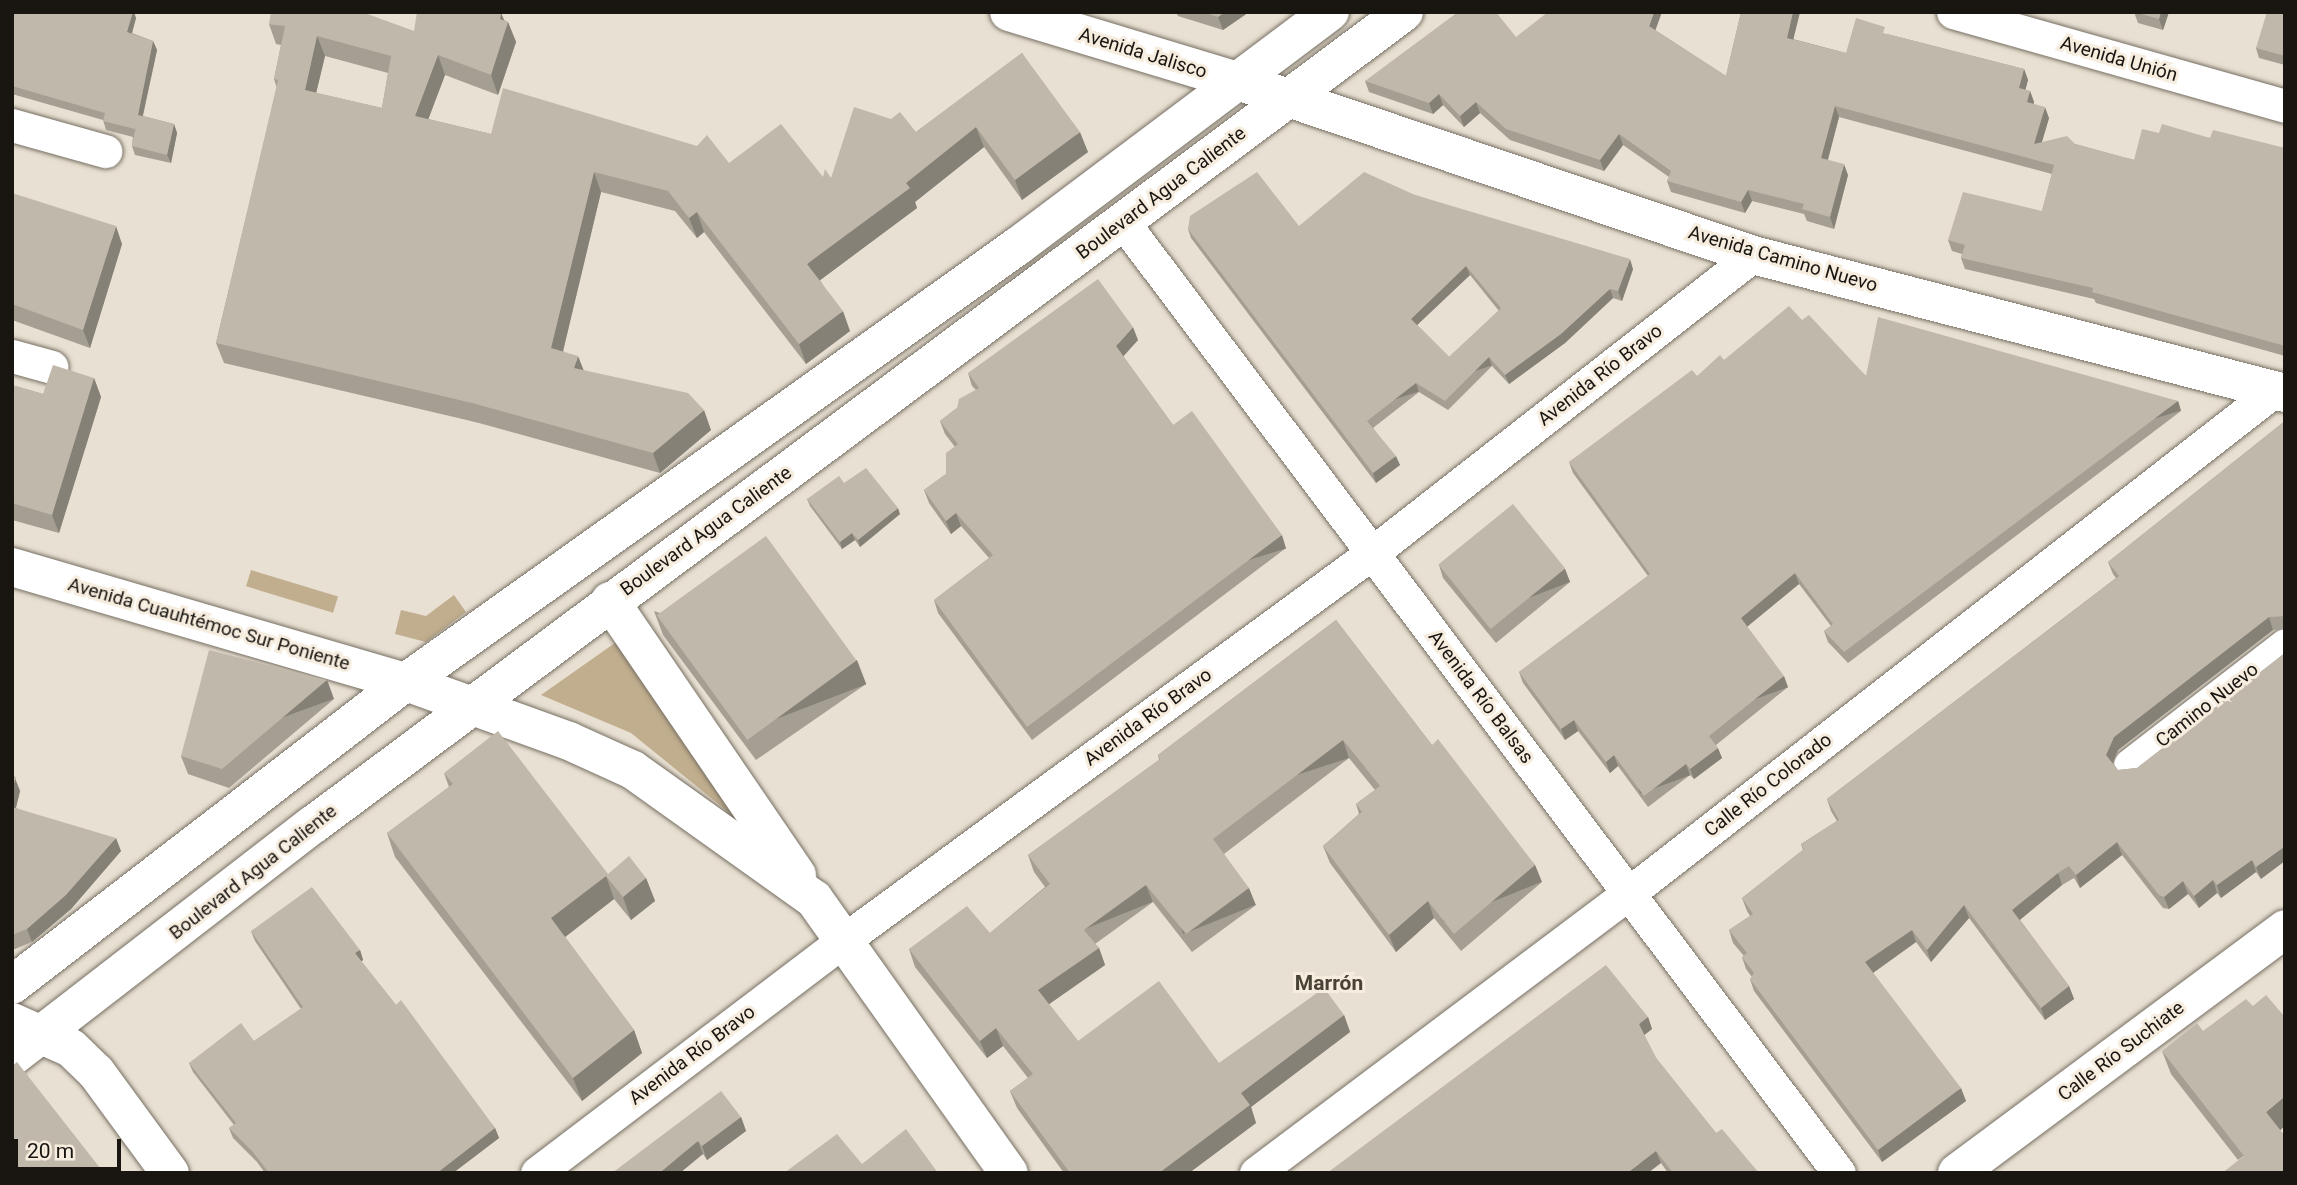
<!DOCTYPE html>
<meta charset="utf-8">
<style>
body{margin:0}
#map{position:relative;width:2297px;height:1185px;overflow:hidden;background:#e8e0d2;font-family:Roboto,sans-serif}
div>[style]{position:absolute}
.green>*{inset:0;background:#c1ae8e;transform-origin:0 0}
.roads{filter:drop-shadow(0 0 2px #766f63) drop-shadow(0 0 2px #766f63)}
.street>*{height:33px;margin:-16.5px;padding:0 16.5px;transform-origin:16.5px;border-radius:16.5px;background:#fff}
.secondary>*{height:38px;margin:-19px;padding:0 19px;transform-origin:19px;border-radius:19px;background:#fff}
.primary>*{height:38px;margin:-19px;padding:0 19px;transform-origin:19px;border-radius:19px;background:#fff}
.wall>*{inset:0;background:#a59e92}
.shaded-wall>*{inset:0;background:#868177;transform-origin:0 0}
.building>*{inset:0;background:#c0b8aa;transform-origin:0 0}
span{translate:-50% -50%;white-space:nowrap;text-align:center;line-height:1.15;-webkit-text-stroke:6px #f6eddf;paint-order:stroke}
.street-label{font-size:19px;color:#191612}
.neighbourhood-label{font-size:21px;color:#494237;font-weight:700}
.frame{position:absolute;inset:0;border:14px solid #191612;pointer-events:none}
.scale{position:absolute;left:14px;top:1139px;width:107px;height:32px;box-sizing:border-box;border:4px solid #191612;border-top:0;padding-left:9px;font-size:21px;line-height:24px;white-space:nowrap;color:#191612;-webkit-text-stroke:5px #f6eddf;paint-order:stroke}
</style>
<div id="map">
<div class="green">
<div style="left:251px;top:570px;width:91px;height:17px;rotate:17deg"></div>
<div style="clip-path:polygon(454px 595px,466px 612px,426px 642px,395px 634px,401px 610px,426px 616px)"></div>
<div style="clip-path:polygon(622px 638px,753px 832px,631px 733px,541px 695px)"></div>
</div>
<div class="roads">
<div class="street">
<div style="left:1953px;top:12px;width:345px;rotate:15.8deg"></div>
<div style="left:12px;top:125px;width:97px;rotate:15.6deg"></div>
<div style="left:1123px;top:222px;width:1190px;rotate:53.02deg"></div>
<div style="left:12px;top:356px;width:41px;rotate:15.4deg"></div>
<div style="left:2130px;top:765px;width:196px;rotate:-37.7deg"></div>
<div style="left:537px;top:1173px;width:385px;rotate:-37.2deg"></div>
<div style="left:844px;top:940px;width:655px;rotate:-36.24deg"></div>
<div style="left:1372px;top:553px;width:484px;rotate:-38deg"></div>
<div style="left:1256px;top:1173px;width:466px;rotate:-36.9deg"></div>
<div style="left:1629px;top:893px;width:819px;rotate:-37.91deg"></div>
</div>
<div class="secondary">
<div style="left:1009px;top:12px;width:239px;rotate:16.8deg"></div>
<div style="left:1238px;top:81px;width:544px;rotate:18.67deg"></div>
<div style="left:1753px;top:255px;width:550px;rotate:14.54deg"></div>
<div style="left:1957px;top:1173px;width:409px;rotate:-36.6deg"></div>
</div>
<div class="primary">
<div style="left:12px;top:567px;width:410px;rotate:16.3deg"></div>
<div style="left:406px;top:682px;width:173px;rotate:19.9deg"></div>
<div style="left:569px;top:741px;width:70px;rotate:24.4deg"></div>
<div style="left:633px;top:770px;width:222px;rotate:35.5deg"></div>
<div style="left:814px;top:899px;width:336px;rotate:54.6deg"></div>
<div style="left:610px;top:601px;width:332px;rotate:55.7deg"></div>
<div style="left:12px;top:985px;width:497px;rotate:-37.6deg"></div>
<div style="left:406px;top:682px;width:751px;rotate:-35.47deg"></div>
<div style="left:1018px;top:246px;width:390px;rotate:-36.9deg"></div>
<div style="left:12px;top:1022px;width:64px;rotate:23.8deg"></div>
<div style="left:71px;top:1048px;width:35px;rotate:44deg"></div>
<div style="left:96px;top:1072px;width:125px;rotate:53.8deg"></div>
<div style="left:12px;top:1057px;width:381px;rotate:-37.7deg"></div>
<div style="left:314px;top:824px;width:1359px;rotate:-36.68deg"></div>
</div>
</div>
<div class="wall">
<div style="clip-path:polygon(12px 12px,136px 18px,132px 33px,153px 41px,157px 50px,143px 116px,174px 124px,177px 133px,171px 163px,135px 155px,132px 146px,133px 137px,106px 130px,103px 120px,12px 94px)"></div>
<div style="clip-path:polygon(1176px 12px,1249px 12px,1223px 30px,1178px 16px)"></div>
<div style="clip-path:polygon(1741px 12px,1800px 12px,1793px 39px,1846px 53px,1887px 34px,2024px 69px,2028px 80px,2025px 90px,2030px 91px,2034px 102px,2034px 104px,2049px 118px,2042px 142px,2075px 144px,2134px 160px,2159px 133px,2210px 138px,2285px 148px,2285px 356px,2096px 303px,2094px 299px,1965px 269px,1961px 258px,1962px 254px,1952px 251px,1948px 240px,2042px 211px,2052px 174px,1839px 117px,1828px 160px,1848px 175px,1834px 229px,1807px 221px,1804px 214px,1752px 201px,1745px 213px,1671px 192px,1667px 181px,1669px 177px,1623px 145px,1604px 171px,1510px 140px,1480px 113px,1464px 127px,1443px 105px,1433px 114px,1369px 92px,1365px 81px,1516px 37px,1655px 30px,1726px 76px)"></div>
<div style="clip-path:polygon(2134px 12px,2169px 12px,2163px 30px,2138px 23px)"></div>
<div style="clip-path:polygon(2285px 12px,2285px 65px,2259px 58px,2256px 48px)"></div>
<div style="clip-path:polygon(evenodd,501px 13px,504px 20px,508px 22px,516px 42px,498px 95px,445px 75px,428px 119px,491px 134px,729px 163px,823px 177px,831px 178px,916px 132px,1022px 53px,1088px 152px,1022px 200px,984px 147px,915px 202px,917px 208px,820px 280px,850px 331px,806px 364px,704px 232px,697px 238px,675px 211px,601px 192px,563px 351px,583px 370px,711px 430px,660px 473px,479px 423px,224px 363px,216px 343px,277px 88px,274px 79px,281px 45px,276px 44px,269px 24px,414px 31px,501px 13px,325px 56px,388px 73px,382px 108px,316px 93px,325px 56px)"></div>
<div style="clip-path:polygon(12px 193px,122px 244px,90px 348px,12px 320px)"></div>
<div style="clip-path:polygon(evenodd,1415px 195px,1633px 269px,1622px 301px,1613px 298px,1565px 343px,1509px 384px,1492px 366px,1448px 410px,1419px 392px,1373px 428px,1400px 465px,1376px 483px,1191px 238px,1188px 229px,1299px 226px,1415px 195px,1470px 275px,1499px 311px,1449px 357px,1417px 325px,1470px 275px)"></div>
<div style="clip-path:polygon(1802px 320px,1866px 376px,2178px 401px,2181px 411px,1848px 663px,1828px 642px,1824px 631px,1831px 626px,1799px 584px,1747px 627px,1788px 687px,1716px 745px,1722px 758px,1694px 779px,1690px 775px,1648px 807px,1618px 766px,1610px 773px,1578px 731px,1565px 740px,1523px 683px,1519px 672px,1648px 576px,1573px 473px,1569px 462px,1697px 376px,1724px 360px)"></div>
<div style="clip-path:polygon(1138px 340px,1123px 356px,1173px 425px,1286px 548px,1032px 740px,938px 613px,934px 600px,989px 558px,961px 526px,951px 534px,929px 503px,924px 490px,946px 474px,955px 447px,945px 434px,940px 421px,957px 408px,976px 390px,972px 386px,968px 373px)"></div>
<div style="clip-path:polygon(94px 378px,101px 397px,59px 533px,12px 520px,12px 385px,43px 394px)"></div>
<div style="clip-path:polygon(2285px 421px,2285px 629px,2273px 630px,2118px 750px,2113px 763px,2118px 770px,2137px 768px,2285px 653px,2261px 879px,2256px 872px,2221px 898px,2217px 893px,2199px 908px,2188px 894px,2169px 909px,2163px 908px,2122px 855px,2080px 888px,2074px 878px,2062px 885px,2020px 920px,2069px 986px,2074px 999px,2045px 1020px,1969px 918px,1931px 962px,1916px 942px,1873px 973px,1966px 1101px,1882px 1162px,1754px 991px,1750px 979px,1752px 977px,1746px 969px,1742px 957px,1744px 956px,1733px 943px,1729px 930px,1750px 916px,1747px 911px,1742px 898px,1803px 850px,1801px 844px,1837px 821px,1831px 811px,1827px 799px,2116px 578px,2113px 574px,2108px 562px)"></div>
<div style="clip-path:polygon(844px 483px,900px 514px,860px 547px,855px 540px,842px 549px,810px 506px,807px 499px)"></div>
<div style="clip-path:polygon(1439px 565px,1565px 569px,1570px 582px,1496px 643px,1443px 578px)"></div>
<div style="clip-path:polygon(654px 611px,866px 684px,756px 760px,663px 635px)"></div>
<div style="clip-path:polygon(1336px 620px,1432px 745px,1535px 865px,1542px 882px,1461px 951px,1434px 918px,1396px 952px,1330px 863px,1323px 846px,1359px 814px,1356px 804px,1375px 790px,1349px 758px,1224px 854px,1256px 905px,1192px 952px,1153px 902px,1095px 944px,1099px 948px,1105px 965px,1049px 1004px,1078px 1041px,1219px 1063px,1344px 1015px,1350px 1032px,1251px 1107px,1256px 1123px,1189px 1173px,1064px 1173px,1017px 1108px,1010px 1091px,1028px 1078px,1003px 1046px,987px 1058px,915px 967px,909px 949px,990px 933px,1045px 887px,1034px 872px,1028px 855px,1159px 760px,1158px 755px)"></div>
<div style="clip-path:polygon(327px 680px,334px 699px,229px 788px,188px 774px,181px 756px)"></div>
<div style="clip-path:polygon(12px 771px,20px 791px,16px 808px,121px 851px,71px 909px,32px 942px,15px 949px,12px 949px)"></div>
<div style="clip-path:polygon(444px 773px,608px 874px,646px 878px,655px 901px,631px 920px,614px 899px,565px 937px,634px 1030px,642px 1053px,582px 1101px,395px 857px,387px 833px,449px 787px)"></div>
<div style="clip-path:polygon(251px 931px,360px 950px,363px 960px,361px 961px,396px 1005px,495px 1128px,499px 1138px,453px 1173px,265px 1173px,257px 1162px,233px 1138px,229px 1128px,234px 1125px,193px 1072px,189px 1063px,254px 1041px,301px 1009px,255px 941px)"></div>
<div style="clip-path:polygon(1648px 1017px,1652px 1029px,1644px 1035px,1656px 1058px,1716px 1133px,1759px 1173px,1668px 1173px,1661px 1163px,1327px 1173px)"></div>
<div style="clip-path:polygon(2162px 1051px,2280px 1130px,2238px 1160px,2171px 1074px)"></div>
<div style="clip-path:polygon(741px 1117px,746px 1131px,707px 1160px,703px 1154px,612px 1173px)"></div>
</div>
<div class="shaded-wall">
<div style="clip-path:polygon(130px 12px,134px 12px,136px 18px,130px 40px,127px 32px)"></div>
<div style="clip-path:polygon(1225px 12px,1249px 12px,1223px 30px,1218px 17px)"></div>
<div style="clip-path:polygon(1654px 12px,1662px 12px,1653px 37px,1649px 26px)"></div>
<div style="clip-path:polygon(1793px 12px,1800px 12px,1791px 49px,1787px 38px)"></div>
<div style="clip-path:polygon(2161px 12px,2169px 12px,2163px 30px,2159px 19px)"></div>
<div style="clip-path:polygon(501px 13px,507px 27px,508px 22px,516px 42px,498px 95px,491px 75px)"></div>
<div style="clip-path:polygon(317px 36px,325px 56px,312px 110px,305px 90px)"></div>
<div style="clip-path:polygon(153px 41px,157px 50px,141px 123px,138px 115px)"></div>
<div style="clip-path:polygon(438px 55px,445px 75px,422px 136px,415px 116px)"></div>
<div style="clip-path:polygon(2024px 69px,2028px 80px,2023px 99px,2019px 88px)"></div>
<div style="clip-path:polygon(2030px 91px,2034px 102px,2031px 113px,2027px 102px)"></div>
<div style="clip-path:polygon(1439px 94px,1443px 105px,1433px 114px,1429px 103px)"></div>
<div style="clip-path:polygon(1476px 102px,1480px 113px,1464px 127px,1460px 116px)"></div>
<div style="clip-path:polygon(1835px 106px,1839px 117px,1825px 170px,1821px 158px)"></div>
<div style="clip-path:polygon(2045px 107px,2049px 118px,2038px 155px,2034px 144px)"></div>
<div style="clip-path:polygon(174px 124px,177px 133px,171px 163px,167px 155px)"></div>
<div style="clip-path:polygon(976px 127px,984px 147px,915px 202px,917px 208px,815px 284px,807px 264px,906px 183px)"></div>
<div style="clip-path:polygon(1080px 132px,1088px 152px,1022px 200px,1015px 180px)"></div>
<div style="clip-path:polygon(1619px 134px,1623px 145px,1604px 171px,1600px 160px)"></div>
<div style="clip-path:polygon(1844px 164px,1848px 175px,1834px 229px,1830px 217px)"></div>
<div style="clip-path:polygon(594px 172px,601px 192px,559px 368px,551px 348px)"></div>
<div style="clip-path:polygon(1748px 190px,1752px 201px,1745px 213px,1741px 202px)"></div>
<div style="clip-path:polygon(697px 212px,704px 232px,697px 238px,689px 218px)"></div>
<div style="clip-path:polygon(116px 226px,122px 244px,90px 348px,83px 330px)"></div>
<div style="clip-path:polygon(1630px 259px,1633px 269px,1622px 301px,1618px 291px)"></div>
<div style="clip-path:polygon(1466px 266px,1470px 275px,1414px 328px,1411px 319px)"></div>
<div style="clip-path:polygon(1610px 289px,1613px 298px,1565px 343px,1509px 384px,1505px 375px)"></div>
<div style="clip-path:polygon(843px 311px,850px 331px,806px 364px,799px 344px)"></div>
<div style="clip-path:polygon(1133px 327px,1138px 340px,1121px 359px,1116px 346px)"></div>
<div style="clip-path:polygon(578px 356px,586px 376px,574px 368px)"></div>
<div style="left:1489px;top:357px;width:9px;height:62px;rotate:72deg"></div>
<div style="clip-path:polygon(94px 378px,101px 397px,59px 533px,52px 515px)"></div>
<div style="left:1416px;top:383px;width:9px;height:62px;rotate:72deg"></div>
<div style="left:2178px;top:401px;width:10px;height:418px;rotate:73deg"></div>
<div style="clip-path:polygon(704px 410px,711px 430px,660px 473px,653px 453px)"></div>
<div style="clip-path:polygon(1396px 456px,1400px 465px,1376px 483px,1373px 473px)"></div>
<div style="clip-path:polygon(898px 508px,900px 514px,860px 547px,858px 540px)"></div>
<div style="clip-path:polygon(956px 513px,961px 526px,951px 534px,946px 521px)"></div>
<div style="clip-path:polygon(852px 533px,855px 540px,842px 549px,840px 542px)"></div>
<div style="left:1282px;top:535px;width:14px;height:319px;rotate:73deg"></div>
<div style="left:1565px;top:569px;width:14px;height:96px;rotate:69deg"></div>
<div style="clip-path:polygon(1795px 573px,1799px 584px,1744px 629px,1741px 618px)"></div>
<div style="clip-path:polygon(2269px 617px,2273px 630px,2118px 750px,2111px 767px,2106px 755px,2114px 737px)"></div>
<div style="left:857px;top:660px;width:26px;height:133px;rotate:69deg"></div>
<div style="left:1784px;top:676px;width:12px;height:96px;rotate:70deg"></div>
<div style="left:327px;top:680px;width:20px;height:138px;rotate:70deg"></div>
<div style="clip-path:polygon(1574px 720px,1578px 731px,1565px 740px,1561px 729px)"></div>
<div style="left:1343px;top:740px;width:19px;height:163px;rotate:72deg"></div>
<div style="clip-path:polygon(1718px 748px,1722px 758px,1694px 779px,1690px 769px)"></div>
<div style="clip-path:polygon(1614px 755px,1618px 766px,1610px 773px,1606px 762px)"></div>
<div style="left:1686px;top:764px;width:12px;height:53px;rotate:70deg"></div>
<div style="clip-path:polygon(12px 771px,20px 791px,13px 819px,12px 817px)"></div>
<div style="clip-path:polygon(116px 838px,121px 851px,71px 909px,32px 942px,27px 929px)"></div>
<div style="clip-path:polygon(2117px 842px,2122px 855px,2080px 888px,2076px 875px)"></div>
<div style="clip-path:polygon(2285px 846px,2285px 861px,2261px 879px,2256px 867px)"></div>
<div style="clip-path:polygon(2252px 860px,2256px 872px,2221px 898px,2217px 885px)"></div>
<div style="left:1535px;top:865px;width:18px;height:106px;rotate:68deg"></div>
<div style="clip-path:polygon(2058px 873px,2062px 885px,2017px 922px,2012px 910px)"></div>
<div style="clip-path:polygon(606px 876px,614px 899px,560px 941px,551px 918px)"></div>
<div style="clip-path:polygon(646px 878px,655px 901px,631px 920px,623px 897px)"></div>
<div style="clip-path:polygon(2213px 880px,2217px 893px,2199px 908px,2194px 896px)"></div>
<div style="clip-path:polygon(2183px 881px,2188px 894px,2169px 909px,2164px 897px)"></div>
<div style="left:1146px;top:885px;width:18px;height:77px;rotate:68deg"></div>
<div style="left:1249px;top:888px;width:18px;height:78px;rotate:68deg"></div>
<div style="clip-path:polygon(1428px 901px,1434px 918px,1396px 952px,1389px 935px)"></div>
<div style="clip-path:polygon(1964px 905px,1969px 918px,1931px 962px,1927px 950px)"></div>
<div style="clip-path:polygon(1912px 930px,1916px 942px,1870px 975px,1865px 962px)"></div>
<div style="clip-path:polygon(1099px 948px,1105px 965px,1045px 1007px,1038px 990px)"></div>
<div style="clip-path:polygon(360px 950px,363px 960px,359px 963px,355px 953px)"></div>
<div style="clip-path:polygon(2069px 986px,2074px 999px,2045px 1020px,2041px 1008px)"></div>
<div style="clip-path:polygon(1344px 1015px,1350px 1032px,1251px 1107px,1256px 1123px,1189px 1173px,1159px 1173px,1241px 1093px)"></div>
<div style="clip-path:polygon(1648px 1017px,1652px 1029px,1643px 1036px,1639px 1024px)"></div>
<div style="clip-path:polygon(996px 1028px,1003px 1046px,987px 1058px,980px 1041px)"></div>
<div style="clip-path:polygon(634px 1030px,642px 1053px,582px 1101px,573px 1078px)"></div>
<div style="clip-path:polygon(1961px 1088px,1966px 1101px,1882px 1162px,1878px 1150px)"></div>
<div style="clip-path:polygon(2285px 1096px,2285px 1126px,2275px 1135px,2266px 1112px)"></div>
<div style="clip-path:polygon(741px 1117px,746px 1131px,707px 1160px,702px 1146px)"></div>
<div style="clip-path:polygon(495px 1128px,499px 1138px,453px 1173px,437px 1173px)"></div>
<div style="clip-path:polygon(698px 1141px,703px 1154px,680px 1173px,659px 1173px)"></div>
<div style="clip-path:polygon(1656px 1151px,1661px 1163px,1648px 1173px,1627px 1173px)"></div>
</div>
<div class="building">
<div style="clip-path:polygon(12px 12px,133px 12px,127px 32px,153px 41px,138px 115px,174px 124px,167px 155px,132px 146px,136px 126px,135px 129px,103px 121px,105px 113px,12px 86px)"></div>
<div style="clip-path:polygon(evenodd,271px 12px,362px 12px,414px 31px,417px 12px,497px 12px,501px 13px,500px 19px,508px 22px,491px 75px,438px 55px,415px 116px,491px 134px,503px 88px,697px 146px,707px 135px,729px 163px,781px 124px,823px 177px,825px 169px,831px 178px,854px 107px,891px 119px,900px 112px,916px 132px,1022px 53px,1080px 132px,1015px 180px,976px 127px,906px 183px,910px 188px,807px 264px,843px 311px,799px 344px,697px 212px,689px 218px,668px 191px,594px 172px,551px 348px,578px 356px,574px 368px,688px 393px,704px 410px,653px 453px,472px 403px,216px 343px,278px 80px,274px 79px,285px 26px,269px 24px,271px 12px,317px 36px,391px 56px,382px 108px,305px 90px,317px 36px)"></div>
<div style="clip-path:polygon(1202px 12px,1225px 12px,1218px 17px)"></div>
<div style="clip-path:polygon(1458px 12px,1496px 12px,1516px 37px,1548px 12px,1654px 12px,1649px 26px,1726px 76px,1741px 12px,1793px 12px,1787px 38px,1846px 53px,1856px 18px,1885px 27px,1883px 33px,2024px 69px,2019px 88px,2030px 91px,2027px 102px,2045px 107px,2034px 144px,2067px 136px,2075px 144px,2134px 160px,2142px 129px,2159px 133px,2162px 124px,2210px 138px,2213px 130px,2285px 148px,2285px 346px,2092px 292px,2093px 288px,1961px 258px,1965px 245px,1948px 240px,1963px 192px,2042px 211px,2054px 165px,1835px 106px,1821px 158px,1844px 164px,1830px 217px,1802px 209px,1804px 204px,1748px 190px,1741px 202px,1667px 181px,1671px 171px,1619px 134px,1600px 160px,1506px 129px,1476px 102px,1460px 116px,1439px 94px,1429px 103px,1365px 81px)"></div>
<div style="clip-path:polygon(2134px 12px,2161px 12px,2159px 19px)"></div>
<div style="clip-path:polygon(2267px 12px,2285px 12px,2285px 56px,2256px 48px)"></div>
<div style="clip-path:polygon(evenodd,1257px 172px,1299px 226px,1364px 172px,1415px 195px,1630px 259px,1618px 291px,1610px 289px,1561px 334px,1505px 375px,1489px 357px,1445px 401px,1416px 383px,1367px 421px,1396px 456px,1373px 473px,1188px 229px,1190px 216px,1257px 172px,1466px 266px,1501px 308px,1449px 357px,1411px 319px,1466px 266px)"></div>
<div style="clip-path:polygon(12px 193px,116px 226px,83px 330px,12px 304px)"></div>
<div style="clip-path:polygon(1098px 279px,1133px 327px,1116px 346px,1173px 425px,1192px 411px,1282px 535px,1027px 727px,934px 600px,993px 555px,956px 513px,946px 521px,924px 490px,946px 474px,946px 453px,958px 444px,940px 421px,957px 408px,959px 399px,979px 388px,968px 373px)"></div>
<div style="clip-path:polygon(1789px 306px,1802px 320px,1809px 315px,1866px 376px,1878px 317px,2178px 401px,1844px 652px,1824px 631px,1833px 624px,1795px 573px,1741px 618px,1784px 676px,1709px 736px,1718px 748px,1690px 769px,1686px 764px,1644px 796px,1614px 755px,1606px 762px,1574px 720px,1561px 729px,1519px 672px,1650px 574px,1569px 462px,1692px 370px,1697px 376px,1720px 355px,1724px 360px)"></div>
<div style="clip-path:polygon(53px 365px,94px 378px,52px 515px,12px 503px,12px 385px,43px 394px)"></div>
<div style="clip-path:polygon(2285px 421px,2285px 616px,2269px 617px,2114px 737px,2106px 755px,2118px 770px,2137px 768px,2285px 653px,2285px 846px,2256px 867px,2252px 860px,2217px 885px,2213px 880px,2194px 896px,2183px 881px,2164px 897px,2159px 895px,2117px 842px,2076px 875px,2069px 866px,2058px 873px,2012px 910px,2069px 986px,2041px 1008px,1964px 905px,1927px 950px,1912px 930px,1865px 962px,1961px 1088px,1878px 1150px,1750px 979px,1754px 973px,1742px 957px,1747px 953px,1729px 930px,1753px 914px,1742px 898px,1804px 849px,1801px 844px,1839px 820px,1827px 799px,2119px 576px,2108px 562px)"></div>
<div style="clip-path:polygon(866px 468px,898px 508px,858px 540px,852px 533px,840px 542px,807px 499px,839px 476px,844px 483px)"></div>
<div style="left:1513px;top:504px;width:83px;height:96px;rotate:51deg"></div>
<div style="left:766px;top:536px;width:154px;height:135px;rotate:54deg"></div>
<div style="clip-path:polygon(1336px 620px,1432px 745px,1438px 739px,1535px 865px,1454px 934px,1428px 901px,1389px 935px,1323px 846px,1362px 812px,1356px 804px,1380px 786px,1343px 740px,1213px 839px,1249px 888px,1186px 934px,1146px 885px,1084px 930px,1099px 948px,1038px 990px,1078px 1041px,1159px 981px,1219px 1063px,1324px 988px,1344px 1015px,1241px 1093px,1250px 1105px,1159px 1173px,1070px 1173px,1010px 1091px,1033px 1074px,996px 1028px,980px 1041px,909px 949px,967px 906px,990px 933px,1050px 884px,1028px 855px,1160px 759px,1158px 755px)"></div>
<div style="clip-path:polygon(209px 650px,327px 680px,222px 769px,181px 756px)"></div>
<div style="clip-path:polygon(498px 731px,608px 874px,629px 856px,646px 878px,623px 897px,606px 876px,551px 918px,634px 1030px,573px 1078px,387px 833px,453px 784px,444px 773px)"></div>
<div style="clip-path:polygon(12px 776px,16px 777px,12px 790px)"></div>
<div style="clip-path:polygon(12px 807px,116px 838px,66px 895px,27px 929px,12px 935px)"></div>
<div style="clip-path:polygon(312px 887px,360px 950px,355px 953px,396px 1005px,401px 1000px,495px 1128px,437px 1173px,269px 1173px,253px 1152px,229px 1128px,236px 1123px,189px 1063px,241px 1023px,254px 1041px,303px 1007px,251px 931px)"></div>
<div style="clip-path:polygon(1606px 965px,1648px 1017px,1639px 1024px,1656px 1058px,1716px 1133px,1722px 1129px,1759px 1173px,1673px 1173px,1656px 1151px,1627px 1173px,1327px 1173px)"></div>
<div style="clip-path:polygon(2266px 995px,2285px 1017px,2285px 1096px,2266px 1112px,2285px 1136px,2285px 1173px,2222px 1173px,2244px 1156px,2162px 1051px,2197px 1023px,2203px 1031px,2246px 999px,2253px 1006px)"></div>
<div style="clip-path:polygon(17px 1062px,104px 1173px,12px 1173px,12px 1066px)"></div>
<div style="clip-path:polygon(721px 1091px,741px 1117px,702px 1146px,698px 1141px,659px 1173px,612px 1173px)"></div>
<div style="clip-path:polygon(906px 1129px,938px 1173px,784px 1173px,837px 1134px,862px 1164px)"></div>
</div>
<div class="street-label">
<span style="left:1143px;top:53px;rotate:17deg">Avenida Jalisco</span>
<span style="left:2119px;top:59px;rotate:16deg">Avenida Unión</span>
<span style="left:1161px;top:193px;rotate:-37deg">Boulevard Agua Caliente</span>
<span style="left:1783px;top:259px;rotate:16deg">Avenida Camino Nuevo</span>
<span style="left:1600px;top:375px;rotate:-38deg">Avenida Río Bravo</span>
<span style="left:706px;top:531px;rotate:-36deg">Boulevard Agua Caliente</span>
<span style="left:209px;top:624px;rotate:16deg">Avenida Cuauhtémoc Sur Poniente</span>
<span style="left:1481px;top:697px;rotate:53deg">Avenida Río Balsas</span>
<span style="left:2207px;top:705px;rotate:-38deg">Camino Nuevo</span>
<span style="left:1148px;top:717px;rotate:-36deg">Avenida Río Bravo</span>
<span style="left:1768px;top:785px;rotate:-38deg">Calle Río Colorado</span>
<span style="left:253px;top:872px;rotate:-38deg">Boulevard Agua Caliente</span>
<span style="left:2121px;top:1051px;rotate:-37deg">Calle Río Suchiate</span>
<span style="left:692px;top:1055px;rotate:-37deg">Avenida Río Bravo</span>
</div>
<div class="neighbourhood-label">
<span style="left:1329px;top:983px">Marrón</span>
</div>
<div class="frame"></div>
<div class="scale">20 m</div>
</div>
